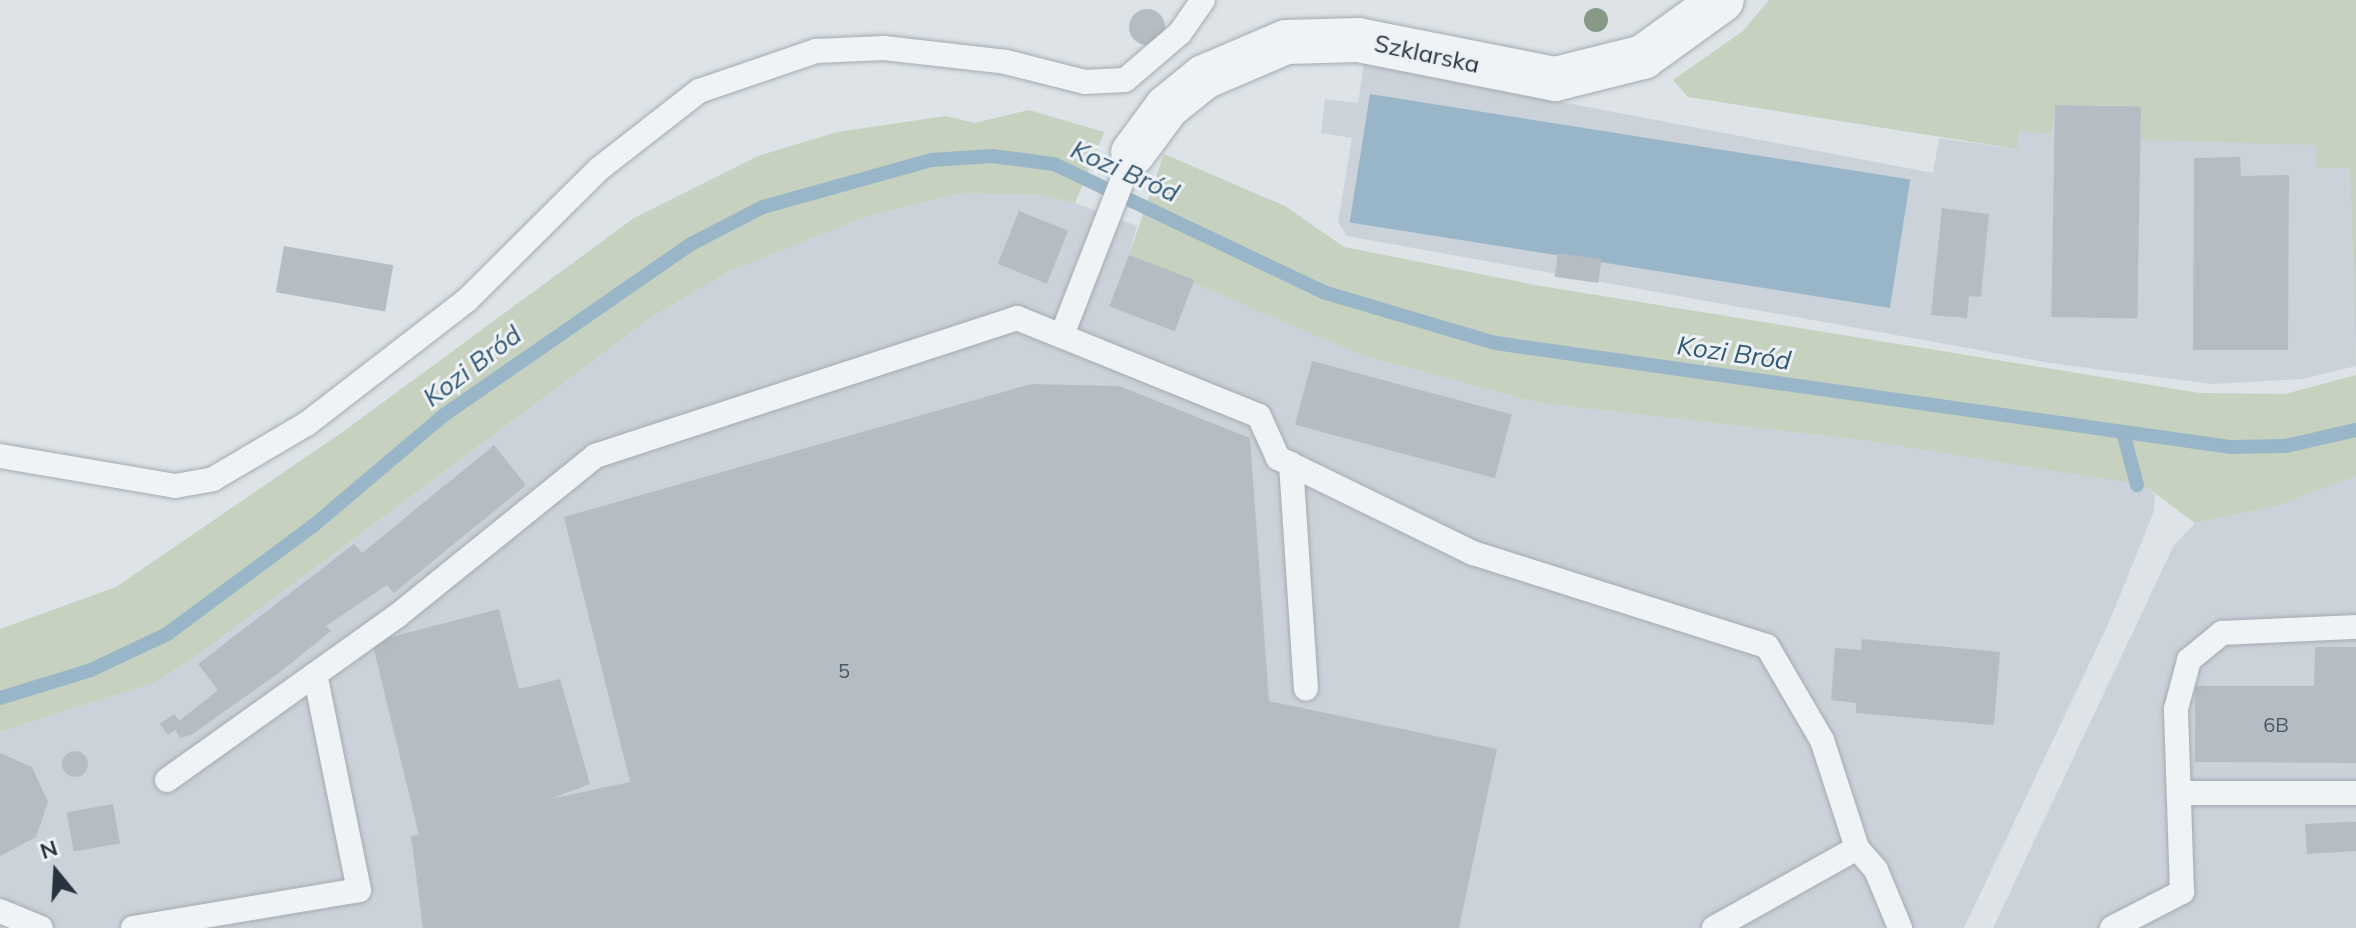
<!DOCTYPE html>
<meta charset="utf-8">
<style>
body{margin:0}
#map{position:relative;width:2356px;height:928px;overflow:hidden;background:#dde3e7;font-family:Mulish,sans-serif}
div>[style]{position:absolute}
.built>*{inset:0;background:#ccd2d9}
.green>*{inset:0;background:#c6d1bf}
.water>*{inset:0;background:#98b6c8;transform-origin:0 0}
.stream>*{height:14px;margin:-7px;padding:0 7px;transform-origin:7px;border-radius:7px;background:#98b6c8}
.building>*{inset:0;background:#b5bdc4;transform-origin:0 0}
.round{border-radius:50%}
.roads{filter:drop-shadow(0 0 2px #a3abb1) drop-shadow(0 0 2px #a3abb1)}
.lane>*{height:24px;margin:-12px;padding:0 12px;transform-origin:12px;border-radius:12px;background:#f0f3f6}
.street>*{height:44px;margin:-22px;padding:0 22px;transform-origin:22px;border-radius:22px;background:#f0f3f6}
.trees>*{width:24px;height:24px;margin:-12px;border-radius:50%;background:#879885}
span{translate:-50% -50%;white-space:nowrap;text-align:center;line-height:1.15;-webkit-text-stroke:6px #edf1f5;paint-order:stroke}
.number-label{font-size:20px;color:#4a5660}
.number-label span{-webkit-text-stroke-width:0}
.street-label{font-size:24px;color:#27333e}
.water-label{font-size:26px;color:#315872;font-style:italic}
.north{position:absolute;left:16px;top:832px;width:80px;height:80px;-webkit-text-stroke:6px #edf1f5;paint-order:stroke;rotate:342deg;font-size:22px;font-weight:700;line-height:32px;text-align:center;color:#27333e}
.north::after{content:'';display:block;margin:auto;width:28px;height:36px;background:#27333e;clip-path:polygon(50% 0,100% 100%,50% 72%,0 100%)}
</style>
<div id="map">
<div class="built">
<div style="clip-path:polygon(1364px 64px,1933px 173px,1939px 138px,2016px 149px,2019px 131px,2055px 105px,2141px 106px,2141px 139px,2317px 145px,2350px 168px,2356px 366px,2303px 379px,2212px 384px,2050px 363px,1347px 236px,1338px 222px,1352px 138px,1321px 133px,1325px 99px,1358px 103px)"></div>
<div style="clip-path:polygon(960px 193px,1041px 195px,1075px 203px,1137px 226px,1129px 255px,1360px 355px,1539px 403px,1862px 440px,2144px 484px,2155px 495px,2154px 511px,2110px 620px,1964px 928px,0 928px,0 732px,153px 683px,192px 659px,653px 316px,728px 272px,871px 215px)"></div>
<div style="clip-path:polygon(2356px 476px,2356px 928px,1993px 928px,2174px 545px,2195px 523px,2276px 506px)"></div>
</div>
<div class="green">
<div style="clip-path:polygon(1769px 0,2356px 0,2356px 362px,2350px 168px,2317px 168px,2316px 145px,2141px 140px,2141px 106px,2056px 105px,2051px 134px,2019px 131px,2017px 149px,1688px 97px,1673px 80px,1743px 31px)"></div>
<div style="clip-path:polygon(1029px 110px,1104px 132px,1075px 203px,1041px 195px,960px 193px,871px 215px,728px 272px,653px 316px,192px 659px,153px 683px,0 732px,0 629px,116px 587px,344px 431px,634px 218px,758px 156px,837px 132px,946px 116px,974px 123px)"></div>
<div style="clip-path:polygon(1164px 154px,1285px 206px,1344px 247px,1541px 286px,2200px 393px,2285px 394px,2356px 375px,2356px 476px,2276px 506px,2195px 523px,2144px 485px,1862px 440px,1539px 403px,1360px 355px,1129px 255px)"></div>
</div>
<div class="water">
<div style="left:1370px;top:94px;width:547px;height:130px;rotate:9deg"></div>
</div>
<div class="stream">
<div style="left:2123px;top:432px;width:55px;rotate:75.2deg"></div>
<div style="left:0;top:698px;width:95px;rotate:-17.1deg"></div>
<div style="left:91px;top:670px;width:84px;rotate:-25.3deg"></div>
<div style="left:167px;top:634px;width:182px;rotate:-36.5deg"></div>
<div style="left:313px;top:526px;width:172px;rotate:-40.3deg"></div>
<div style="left:444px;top:415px;width:300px;rotate:-34.7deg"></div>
<div style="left:691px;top:244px;width:81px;rotate:-27.2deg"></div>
<div style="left:763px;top:207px;width:174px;rotate:-15.6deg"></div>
<div style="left:931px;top:160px;width:61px;rotate:-3.8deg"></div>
<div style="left:992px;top:156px;width:63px;rotate:7.4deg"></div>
<div style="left:1054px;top:164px;width:298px;rotate:25.4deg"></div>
<div style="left:1323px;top:292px;width:179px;rotate:16.5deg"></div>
<div style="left:1495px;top:343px;width:742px;rotate:8.05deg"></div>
<div style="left:2230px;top:447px;width:56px;rotate:-1deg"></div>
<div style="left:2286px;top:446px;width:72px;rotate:-12.9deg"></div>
</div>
<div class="building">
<div class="round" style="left:1129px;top:9px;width:36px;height:36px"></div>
<div style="left:2055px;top:105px;width:86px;height:212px;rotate:1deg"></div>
<div style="clip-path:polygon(2240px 157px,2241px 176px,2289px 175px,2288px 350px,2193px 350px,2194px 158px)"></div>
<div style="clip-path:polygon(1942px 208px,1989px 214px,1981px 297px,1969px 296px,1967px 318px,1931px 315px)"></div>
<div style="left:1019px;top:211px;width:53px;height:57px;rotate:22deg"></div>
<div style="left:284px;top:246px;width:111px;height:47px;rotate:10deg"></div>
<div style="left:1558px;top:253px;width:44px;height:24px;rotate:8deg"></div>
<div style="left:1129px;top:255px;width:70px;height:55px;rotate:21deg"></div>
<div style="left:1312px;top:361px;width:207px;height:66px;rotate:15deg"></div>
<div style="clip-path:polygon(1031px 384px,1119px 386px,1250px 438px,1269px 701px,1497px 749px,1459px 928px,423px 928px,411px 836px,419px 835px,372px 642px,499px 609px,519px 689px,560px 679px,590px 784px,550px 799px,630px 782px,564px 517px)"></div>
<div style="clip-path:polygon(494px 445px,526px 485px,394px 593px,387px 585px,326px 626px,331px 631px,279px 673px,191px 735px,180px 738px,175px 730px,168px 735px,160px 724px,174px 714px,179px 721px,218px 690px,198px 664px,354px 544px,362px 553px)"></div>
<div style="clip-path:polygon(1862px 639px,2000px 652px,1994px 725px,1856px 713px,1856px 703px,1831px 700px,1835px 648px,1861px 650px)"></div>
<div style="clip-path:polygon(2315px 647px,2356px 647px,2356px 763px,2195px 762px,2195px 686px,2314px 686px)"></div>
<div class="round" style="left:62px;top:751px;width:26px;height:26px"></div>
<div style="clip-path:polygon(0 753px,32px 767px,48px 802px,36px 837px,0 856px)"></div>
<div style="left:113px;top:804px;width:40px;height:47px;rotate:80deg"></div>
<div style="clip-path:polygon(2348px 822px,2356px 822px,2356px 851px,2307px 854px,2305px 824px)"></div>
</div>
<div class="roads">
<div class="lane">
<div style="left:1062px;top:335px;width:195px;rotate:-68.7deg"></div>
<div style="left:0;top:456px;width:178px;rotate:9.7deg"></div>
<div style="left:175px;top:486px;width:39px;rotate:-10deg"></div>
<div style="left:213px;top:479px;width:110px;rotate:-30.5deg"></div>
<div style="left:308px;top:423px;width:201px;rotate:-37.7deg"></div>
<div style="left:467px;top:300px;width:186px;rotate:-44.8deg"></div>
<div style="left:599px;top:169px;width:127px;rotate:-38deg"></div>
<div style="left:699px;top:91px;width:124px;rotate:-18.9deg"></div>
<div style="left:816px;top:51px;width:68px;rotate:-2.5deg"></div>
<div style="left:884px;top:48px;width:123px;rotate:6.5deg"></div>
<div style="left:1006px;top:62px;width:81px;rotate:14.2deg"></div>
<div style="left:1085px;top:82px;width:40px;rotate:-2.9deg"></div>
<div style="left:1125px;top:80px;width:72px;rotate:-40.5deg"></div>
<div style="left:1180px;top:33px;width:40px;rotate:-55.1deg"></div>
<div style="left:1291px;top:464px;width:225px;rotate:86.2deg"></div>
<div style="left:167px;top:780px;width:282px;rotate:-35.5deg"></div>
<div style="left:397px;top:616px;width:255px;rotate:-38.9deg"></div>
<div style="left:595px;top:456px;width:444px;rotate:-18.1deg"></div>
<div style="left:1017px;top:318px;width:261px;rotate:22deg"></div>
<div style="left:1259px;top:416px;width:46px;rotate:65.7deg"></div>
<div style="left:1278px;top:458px;width:217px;rotate:26deg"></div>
<div style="left:1473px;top:553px;width:308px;rotate:17.6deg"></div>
<div style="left:1767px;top:646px;width:109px;rotate:59.7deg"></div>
<div style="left:1822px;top:740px;width:114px;rotate:72deg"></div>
<div style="left:1857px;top:848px;width:29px;rotate:49deg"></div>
<div style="left:1876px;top:870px;width:63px;rotate:67.5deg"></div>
<div style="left:2179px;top:793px;width:177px"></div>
<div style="left:0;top:911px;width:44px;rotate:22.5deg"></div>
<div style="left:133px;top:928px;width:229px;rotate:-9.5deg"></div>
<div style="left:359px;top:890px;width:220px;rotate:-101.5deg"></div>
<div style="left:1714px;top:928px;width:164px;rotate:-29.2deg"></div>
<div style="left:2112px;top:928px;width:79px;rotate:-27.2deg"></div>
<div style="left:2182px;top:892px;width:183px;rotate:-91.9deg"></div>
<div style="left:2176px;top:709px;width:51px;rotate:-75.1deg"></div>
<div style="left:2189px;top:660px;width:43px;rotate:-39.3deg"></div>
<div style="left:2222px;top:633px;width:134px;rotate:-2.6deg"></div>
</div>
<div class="street">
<div style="left:1133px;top:153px;width:57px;rotate:-53.5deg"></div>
<div style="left:1167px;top:107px;width:48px;rotate:-39deg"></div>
<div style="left:1204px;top:77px;width:89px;rotate:-23.1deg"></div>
<div style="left:1286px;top:42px;width:72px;rotate:-1.6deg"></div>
<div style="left:1358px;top:40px;width:201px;rotate:11.2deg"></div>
<div style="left:1555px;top:79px;width:91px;rotate:-14deg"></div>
<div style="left:1643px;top:57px;width:97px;rotate:-35.8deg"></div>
</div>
</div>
<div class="trees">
<div style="left:1596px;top:20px"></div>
</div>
<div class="number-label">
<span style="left:844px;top:670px">5</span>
<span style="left:2276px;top:724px">6B</span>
</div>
<div class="street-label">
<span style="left:1427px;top:54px;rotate:12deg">Szklarska</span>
</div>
<div class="water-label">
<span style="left:1125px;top:171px;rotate:24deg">Kozi Bród</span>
<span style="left:1734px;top:353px;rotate:8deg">Kozi Bród</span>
<span style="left:472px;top:366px;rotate:-37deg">Kozi Bród</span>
</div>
<div class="north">N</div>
</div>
